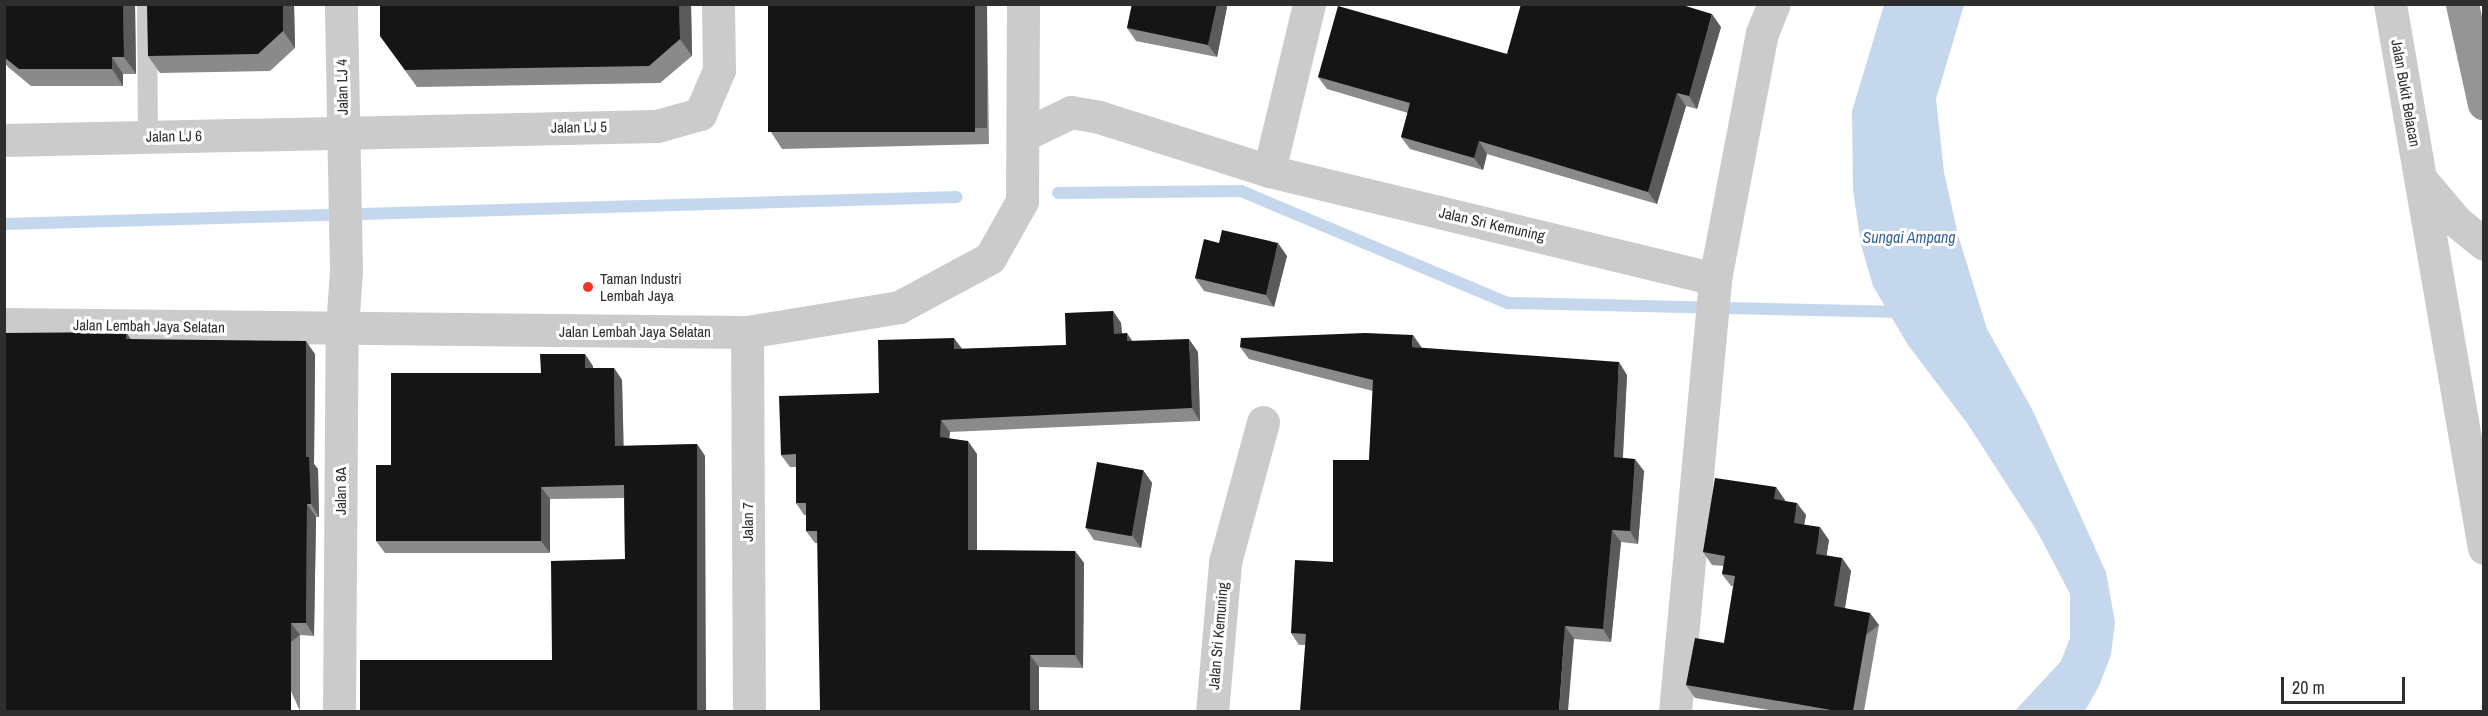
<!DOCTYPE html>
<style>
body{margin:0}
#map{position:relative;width:2488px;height:716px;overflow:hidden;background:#fff;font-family:"Archivo Narrow",sans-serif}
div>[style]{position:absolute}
.water>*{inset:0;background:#c5d7ed}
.stream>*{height:12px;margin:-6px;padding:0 6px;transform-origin:6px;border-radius:6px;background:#c5d7ed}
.service>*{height:20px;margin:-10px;padding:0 10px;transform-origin:10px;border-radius:10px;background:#cbcbcb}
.minor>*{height:33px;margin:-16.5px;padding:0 16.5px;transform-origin:16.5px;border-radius:16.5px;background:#cbcbcb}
.tertiary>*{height:33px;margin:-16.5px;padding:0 16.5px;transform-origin:16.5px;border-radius:16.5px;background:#cbcbcb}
.motorway>*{height:33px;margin:-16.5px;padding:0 16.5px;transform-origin:16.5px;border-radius:16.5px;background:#959595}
.wall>*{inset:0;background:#8a8a8a}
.shaded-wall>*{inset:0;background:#5b5b5b;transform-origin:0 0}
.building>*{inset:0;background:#151515;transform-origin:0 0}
.dots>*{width:16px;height:16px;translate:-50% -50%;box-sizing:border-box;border:3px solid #fff;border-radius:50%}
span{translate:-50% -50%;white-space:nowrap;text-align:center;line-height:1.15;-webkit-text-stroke:6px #fff;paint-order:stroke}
.street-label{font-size:15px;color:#2e2e2e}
.poi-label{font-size:15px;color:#2e2e2e}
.left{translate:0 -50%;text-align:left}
.water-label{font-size:16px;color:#376294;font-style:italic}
.frame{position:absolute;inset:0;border:6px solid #2e2e2e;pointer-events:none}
.scale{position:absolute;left:2281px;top:677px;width:124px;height:27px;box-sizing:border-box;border:3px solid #2e2e2e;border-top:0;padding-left:8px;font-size:18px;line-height:21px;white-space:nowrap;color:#2e2e2e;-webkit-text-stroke:4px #fff;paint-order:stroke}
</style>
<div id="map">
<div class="water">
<div style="clip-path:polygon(1884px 5px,1964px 5px,1936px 99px,1944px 172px,1958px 235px,1987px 329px,2032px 409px,2106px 572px,2115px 622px,2111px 655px,2099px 686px,2085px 711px,2015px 711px,2061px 661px,2070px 638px,2070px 594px,2037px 531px,1967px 423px,1908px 345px,1873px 286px,1861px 245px,1853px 190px,1852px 111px)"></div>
</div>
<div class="stream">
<div style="left:1058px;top:193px;width:183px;rotate:-0.6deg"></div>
<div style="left:1241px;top:191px;width:290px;rotate:22.8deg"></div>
<div style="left:1508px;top:303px;width:396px;rotate:1.3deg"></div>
<div style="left:4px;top:224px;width:953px;rotate:-1.62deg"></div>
</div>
<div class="service">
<div style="left:147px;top:4px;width:133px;rotate:89.6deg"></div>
</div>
<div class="minor">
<div style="left:1024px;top:135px;width:52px;rotate:-26.1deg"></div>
<div style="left:1071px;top:112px;width:28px;rotate:10deg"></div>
<div style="left:1099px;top:117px;width:178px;rotate:17.6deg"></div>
<div style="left:1269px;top:171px;width:459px;rotate:13.6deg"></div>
<div style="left:4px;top:140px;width:653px;rotate:-1.23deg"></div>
<div style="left:657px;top:126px;width:45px;rotate:-15.6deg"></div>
<div style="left:700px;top:114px;width:48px;rotate:-66.6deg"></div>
<div style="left:719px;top:70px;width:66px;rotate:-90.9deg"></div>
<div style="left:1269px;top:171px;width:172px;rotate:-76.5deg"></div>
<div style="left:747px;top:332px;width:380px;rotate:89.7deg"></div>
<div style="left:339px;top:712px;width:383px;rotate:-89.6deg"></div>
<div style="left:342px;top:329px;width:58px;rotate:-86.1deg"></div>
<div style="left:346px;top:271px;width:267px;rotate:-91.1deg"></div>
<div style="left:1212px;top:712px;width:151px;rotate:-85deg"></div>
<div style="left:1225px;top:562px;width:145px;rotate:-74.8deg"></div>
<div style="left:1675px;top:712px;width:435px;rotate:-84.7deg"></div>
<div style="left:1715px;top:279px;width:250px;rotate:-79.2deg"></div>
<div style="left:1762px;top:33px;width:31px;rotate:-68deg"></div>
</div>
<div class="tertiary">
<div style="left:2390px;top:4px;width:552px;rotate:80.2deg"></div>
<div style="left:2423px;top:182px;width:52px;rotate:49.6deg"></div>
<div style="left:2457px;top:222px;width:35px;rotate:39deg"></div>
<div style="left:4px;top:324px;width:743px;rotate:0.62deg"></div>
<div style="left:747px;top:332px;width:154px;rotate:-9.3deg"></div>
<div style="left:899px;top:307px;width:103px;rotate:-28.3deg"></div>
<div style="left:990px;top:258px;width:65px;rotate:-60.7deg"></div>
<div style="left:1022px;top:201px;width:197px;rotate:-89.7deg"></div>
</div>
<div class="motorway">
<div style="left:2462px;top:4px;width:102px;rotate:77.6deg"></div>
</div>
<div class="wall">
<div style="clip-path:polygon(4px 4px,135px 4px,136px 74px,123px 74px,123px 86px,31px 86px,8px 67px,4px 62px)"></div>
<div style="clip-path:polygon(294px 4px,295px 48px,270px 71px,160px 73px,148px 56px)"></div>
<div style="clip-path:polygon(380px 4px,691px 4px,692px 56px,660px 83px,417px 87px,380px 36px)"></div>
<div style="clip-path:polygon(987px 4px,989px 144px,782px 149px,771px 132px)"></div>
<div style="clip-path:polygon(1132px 4px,1225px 4px,1227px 7px,1217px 57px,1136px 41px,1127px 28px)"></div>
<div style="clip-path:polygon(1721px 27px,1697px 109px,1686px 106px,1657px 204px,1487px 154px,1483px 170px,1410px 149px,1401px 137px,1408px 113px,1327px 89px,1318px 77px)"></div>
<div style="clip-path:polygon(1219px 243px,1287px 256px,1274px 307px,1204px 291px,1195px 278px)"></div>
<div style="clip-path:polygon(1113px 311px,1121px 323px,1122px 333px,1132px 341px,1198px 352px,1200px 421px,950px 432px,949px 438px,977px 454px,977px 550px,1075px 551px,1084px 563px,1083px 668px,1039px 667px,1039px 711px,817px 543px,815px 543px,806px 531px,806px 515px,804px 515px,796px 503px,796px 467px,790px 467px,781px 455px,962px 349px,1066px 345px)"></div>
<div style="clip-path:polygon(131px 339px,315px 354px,314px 464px,318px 469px,319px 517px,316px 517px,314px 636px,300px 635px,300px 711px)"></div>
<div style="clip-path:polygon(1240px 347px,1422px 348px,1627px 375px,1623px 458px,1644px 471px,1638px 544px,1621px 542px,1611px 642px,1574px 639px,1299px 645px,1291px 633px,1333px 562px,1369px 460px,1373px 391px,1249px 359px)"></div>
<div style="clip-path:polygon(593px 366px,593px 368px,614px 368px,622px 380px,623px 446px,697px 444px,705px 456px,552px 660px,625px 559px,624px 498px,550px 499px,550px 553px,385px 553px,376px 541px,391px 465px,541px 373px)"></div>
<div style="clip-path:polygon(1143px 470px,1152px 483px,1141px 548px,1094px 540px,1086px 528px)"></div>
<div style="clip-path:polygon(1776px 487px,1785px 501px,1806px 515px,1804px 525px,1829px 540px,1826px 555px,1842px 558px,1851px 571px,1845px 608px,1879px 625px,1864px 711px,1775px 711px,1695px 698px,1686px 685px,1724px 643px,1733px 586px,1731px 586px,1722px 574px,1724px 566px,1712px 565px,1703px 552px)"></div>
</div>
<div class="shaded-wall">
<div style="clip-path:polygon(123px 4px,135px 4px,136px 74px,124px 57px)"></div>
<div style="clip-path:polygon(283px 4px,294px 4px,295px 48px,283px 31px)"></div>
<div style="clip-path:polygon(679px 4px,691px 4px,692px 56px,680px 39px)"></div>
<div style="left:975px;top:4px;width:12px;height:124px"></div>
<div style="clip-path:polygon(1217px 4px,1225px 4px,1227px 7px,1217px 57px,1208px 45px)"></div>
<div style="clip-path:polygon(1712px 14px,1721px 27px,1697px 109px,1689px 96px)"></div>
<div style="clip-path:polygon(112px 57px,123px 74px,123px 86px,112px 69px)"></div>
<div style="clip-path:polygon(1677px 93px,1686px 106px,1657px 204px,1648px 192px)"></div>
<div style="clip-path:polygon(1479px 141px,1487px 154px,1483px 170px,1474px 158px)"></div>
<div style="clip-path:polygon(1278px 243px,1287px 256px,1274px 307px,1266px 295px)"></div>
<div style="clip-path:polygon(1113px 311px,1121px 323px,1123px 346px,1114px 334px)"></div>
<div style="clip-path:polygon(126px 332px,134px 344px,126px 339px)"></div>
<div style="clip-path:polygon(1127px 333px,1135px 345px,1127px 341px)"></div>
<div style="clip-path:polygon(1413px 335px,1422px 348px,1412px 347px)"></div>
<div style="clip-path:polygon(954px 338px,963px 350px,954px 349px)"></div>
<div style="clip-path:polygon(1189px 339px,1198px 352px,1200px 421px,1192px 408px)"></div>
<div style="clip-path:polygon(306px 341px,315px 354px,314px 464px,318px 469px,319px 517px,311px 504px,306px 457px)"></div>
<div style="clip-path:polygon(585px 354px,593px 366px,594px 380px,585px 368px)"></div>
<div style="clip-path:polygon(1619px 362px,1627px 375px,1622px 470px,1614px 457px)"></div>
<div style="clip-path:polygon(614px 368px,622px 380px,624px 458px,615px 446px)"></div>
<div style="clip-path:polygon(941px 420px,950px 432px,948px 449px,940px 437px)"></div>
<div style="clip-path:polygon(968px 441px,977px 454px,977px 562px,968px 550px)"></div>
<div style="clip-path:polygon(697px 444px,705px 456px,706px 711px,697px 711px)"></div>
<div style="clip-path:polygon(1635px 459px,1644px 471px,1638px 544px,1630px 531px)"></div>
<div style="clip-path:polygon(1143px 470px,1152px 483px,1141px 548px,1132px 535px)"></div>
<div style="clip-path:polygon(541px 487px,550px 499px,550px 553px,541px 541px)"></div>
<div style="clip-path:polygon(1776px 487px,1785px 500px,1783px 512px,1774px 499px)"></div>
<div style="clip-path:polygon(1797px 503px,1806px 515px,1802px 535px,1794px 523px)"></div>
<div style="clip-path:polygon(307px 504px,316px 517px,314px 636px,306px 623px)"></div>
<div style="clip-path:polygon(1820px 527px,1829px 540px,1825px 566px,1816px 554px)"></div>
<div style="clip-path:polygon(1612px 530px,1621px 542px,1611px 642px,1603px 629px)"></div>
<div style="clip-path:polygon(1075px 551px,1084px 563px,1083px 668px,1075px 655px)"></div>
<div style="clip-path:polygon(1842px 558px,1851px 571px,1843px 619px,1834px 606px)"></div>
<div style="left:1870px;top:613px;width:15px;height:99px;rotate:53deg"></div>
<div style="left:291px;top:623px;width:15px;height:88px;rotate:53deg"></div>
<div style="clip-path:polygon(1565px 626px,1574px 639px,1568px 711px,1559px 711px)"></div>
<div style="clip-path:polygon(1030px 655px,1039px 667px,1039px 711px,1030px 711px)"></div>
</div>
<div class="building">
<div style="clip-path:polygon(4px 4px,123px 4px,124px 57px,112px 57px,112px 69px,19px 69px,4px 57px)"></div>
<div style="clip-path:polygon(147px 4px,283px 4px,283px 31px,258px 54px,148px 56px)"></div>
<div style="clip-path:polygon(380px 4px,679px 4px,680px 39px,649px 66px,405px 70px,380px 36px)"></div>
<div style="left:768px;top:4px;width:207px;height:128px"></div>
<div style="clip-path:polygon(1132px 4px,1217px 4px,1208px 45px,1127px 28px)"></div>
<div style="clip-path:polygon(1521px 4px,1679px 4px,1712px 14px,1689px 96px,1677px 93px,1648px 192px,1479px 141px,1474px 158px,1401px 137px,1410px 103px,1318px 77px,1338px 6px,1507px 54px)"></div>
<div style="clip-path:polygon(1222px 230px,1278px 243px,1266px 295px,1195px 278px,1204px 239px,1219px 243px)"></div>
<div style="clip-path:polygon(1113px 311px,1114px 334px,1127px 333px,1127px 341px,1189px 339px,1192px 408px,941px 420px,940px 437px,968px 441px,968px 550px,1075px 551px,1075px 655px,1030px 655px,1030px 711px,820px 711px,817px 531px,806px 531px,806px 503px,796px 503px,796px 454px,781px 455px,779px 396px,879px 393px,878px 340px,954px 338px,954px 349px,1066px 345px,1065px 313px)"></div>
<div style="clip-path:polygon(126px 332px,126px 339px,306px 341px,306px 457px,309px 457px,311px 504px,307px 504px,306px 623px,291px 623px,291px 711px,4px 711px,4px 333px)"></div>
<div style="clip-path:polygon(1365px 333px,1413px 335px,1412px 347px,1619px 362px,1614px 457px,1635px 459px,1630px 531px,1612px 530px,1603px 629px,1565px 626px,1559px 711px,1300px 711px,1306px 634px,1291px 633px,1295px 560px,1333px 562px,1333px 460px,1369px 460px,1373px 380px,1240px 347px,1241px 338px)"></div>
<div style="clip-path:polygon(540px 354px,585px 354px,585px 368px,614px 368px,615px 446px,697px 444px,697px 711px,360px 711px,360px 660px,552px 660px,551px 561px,625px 559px,624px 485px,541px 487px,541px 541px,376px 541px,376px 465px,391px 465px,391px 373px,541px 373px)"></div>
<div style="left:1097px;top:462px;width:47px;height:67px;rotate:10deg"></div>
<div style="clip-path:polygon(1715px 478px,1776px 487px,1774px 499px,1797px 503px,1794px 523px,1820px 527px,1816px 554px,1842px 558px,1834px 606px,1870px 613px,1853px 711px,1837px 711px,1686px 685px,1695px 638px,1724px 643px,1735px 576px,1722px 574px,1725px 556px,1703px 552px)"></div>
</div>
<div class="dots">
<div style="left:588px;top:287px;background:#ef3525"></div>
</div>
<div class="street-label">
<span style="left:342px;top:87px;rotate:-91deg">Jalan LJ 4</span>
<span style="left:2406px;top:93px;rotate:80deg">Jalan Bukit Belacan</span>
<span style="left:579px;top:127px;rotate:-1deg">Jalan LJ 5</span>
<span style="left:174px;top:136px;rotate:-1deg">Jalan LJ 6</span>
<span style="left:1492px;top:224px;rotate:13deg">Jalan Sri Kemuning</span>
<span style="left:149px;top:326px;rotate:1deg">Jalan Lembah Jaya Selatan</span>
<span style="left:635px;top:332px">Jalan Lembah Jaya Selatan</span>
<span style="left:341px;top:491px;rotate:-90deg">Jalan 8A</span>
<span style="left:748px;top:522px;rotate:-90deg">Jalan 7</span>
<span style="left:1218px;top:636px;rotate:-85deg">Jalan Sri Kemuning</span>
</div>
<div class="poi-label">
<span class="left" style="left:600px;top:287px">Taman Industri<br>Lembah Jaya</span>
</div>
<div class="water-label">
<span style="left:1909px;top:237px">Sungai Ampang</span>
</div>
<div class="frame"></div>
<div class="scale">20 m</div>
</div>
